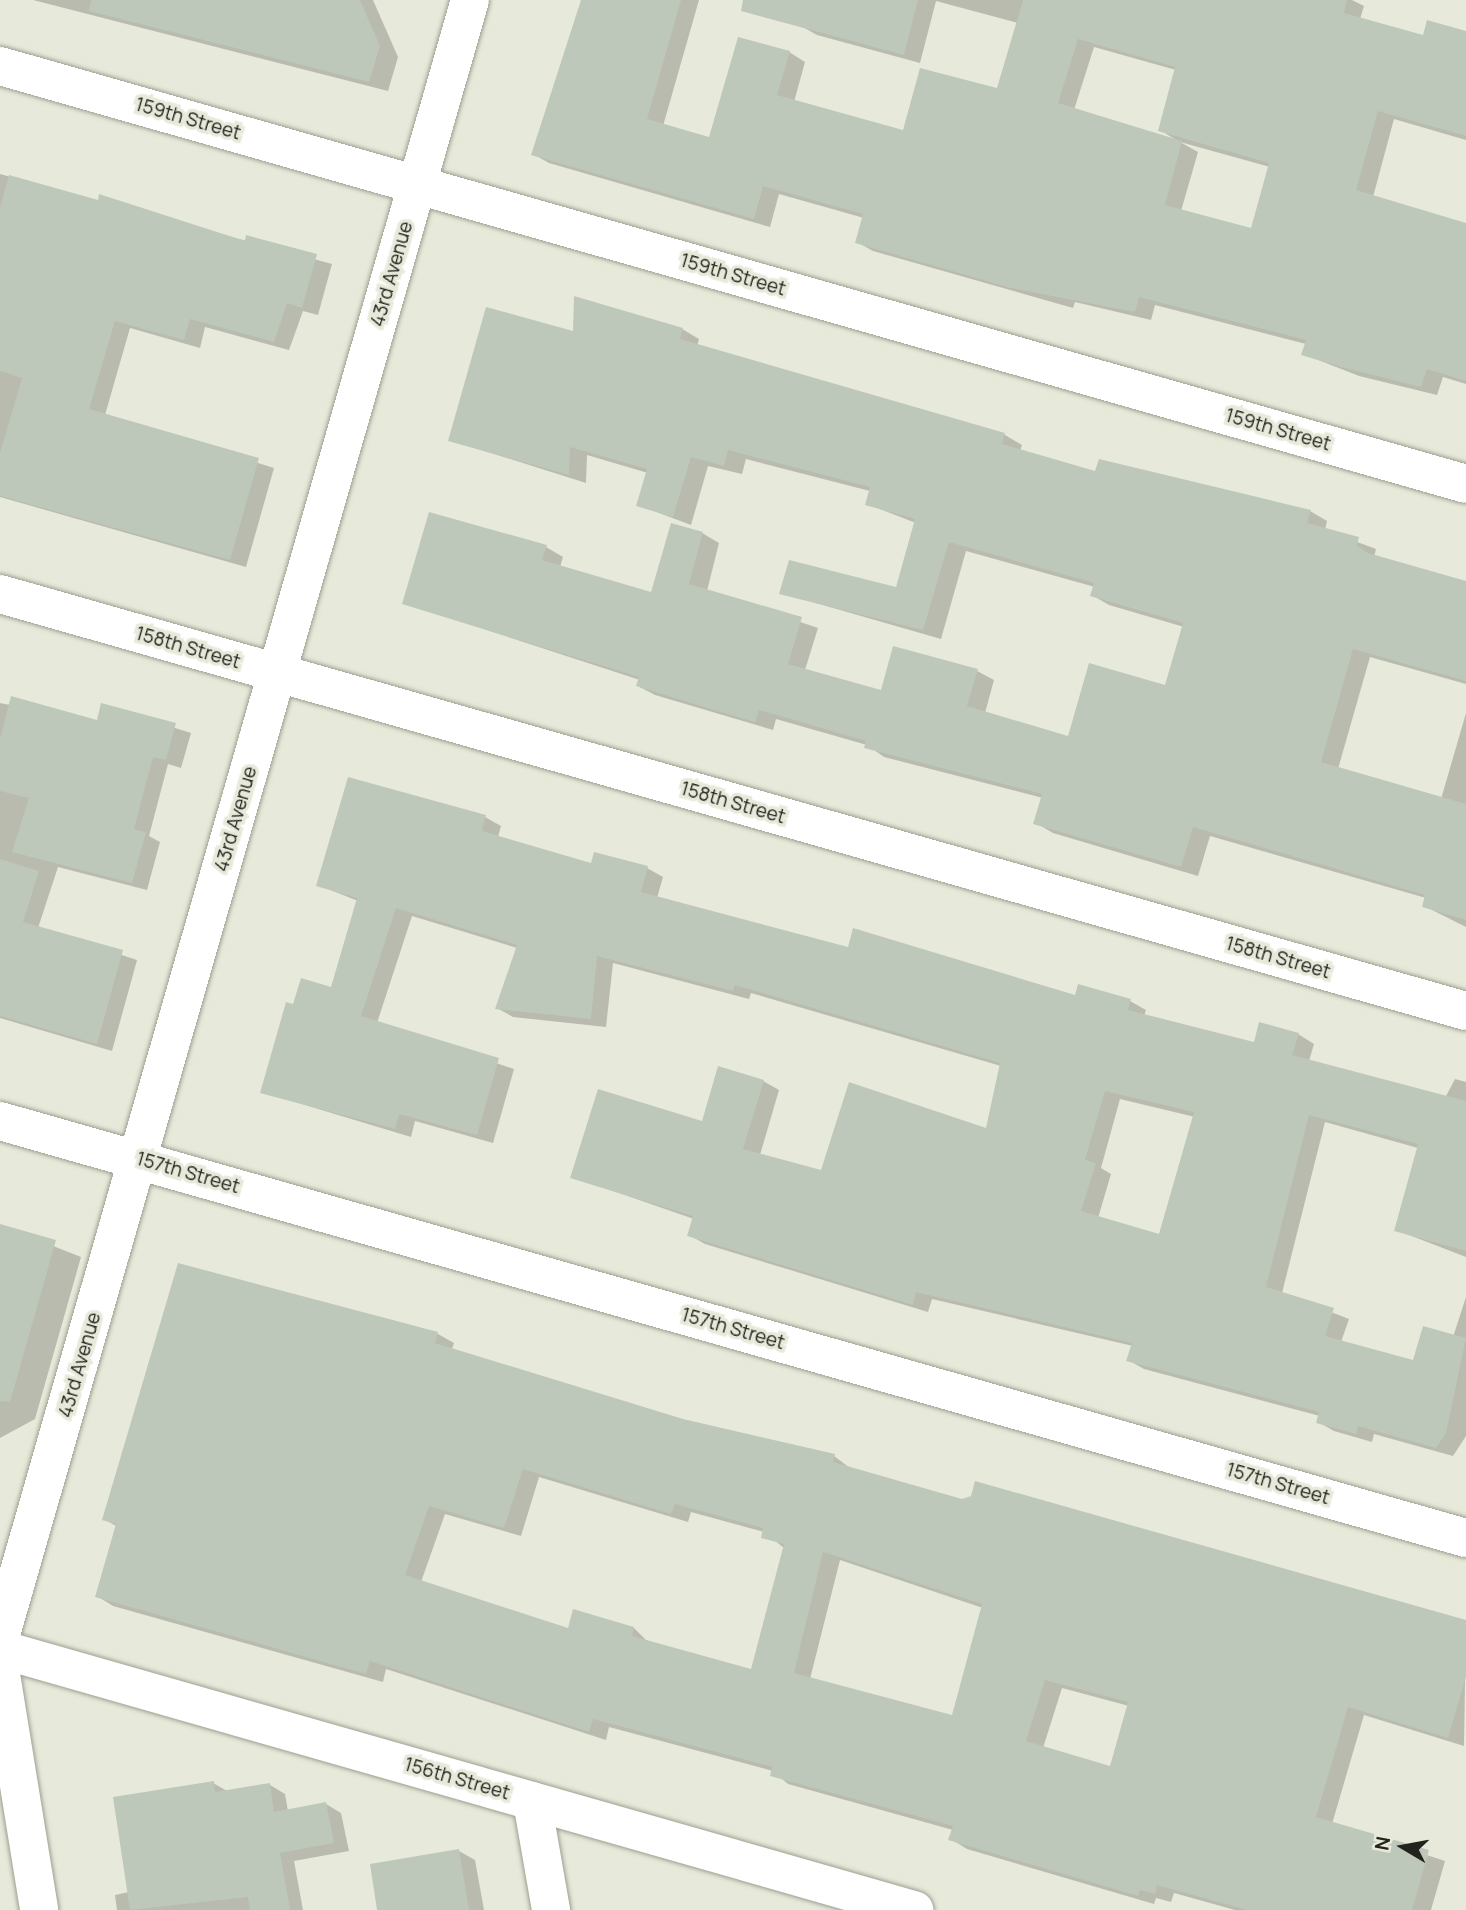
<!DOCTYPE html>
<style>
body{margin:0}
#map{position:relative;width:1466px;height:1910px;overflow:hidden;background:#e7eada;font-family:Manrope,sans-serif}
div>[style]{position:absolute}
.shadow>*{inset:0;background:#0003}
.building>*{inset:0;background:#bec8ba}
.roads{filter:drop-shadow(0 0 2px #9da091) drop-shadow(0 0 2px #9da091)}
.minor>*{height:38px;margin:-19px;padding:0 19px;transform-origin:19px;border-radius:19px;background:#fff}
span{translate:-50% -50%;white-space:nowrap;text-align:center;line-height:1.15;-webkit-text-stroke:7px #e7eada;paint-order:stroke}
.street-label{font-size:19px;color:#22231d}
.north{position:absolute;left:1368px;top:1812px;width:70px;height:70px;-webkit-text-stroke:5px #e7eada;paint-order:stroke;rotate:280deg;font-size:19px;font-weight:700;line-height:28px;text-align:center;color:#22231d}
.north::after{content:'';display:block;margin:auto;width:24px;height:32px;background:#22231d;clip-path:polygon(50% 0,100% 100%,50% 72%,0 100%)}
</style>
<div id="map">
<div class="shadow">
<div style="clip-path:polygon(33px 0,373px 0,398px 57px,388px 91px)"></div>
<div style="clip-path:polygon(evenodd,582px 0,699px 0,663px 126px,710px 139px,789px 52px,805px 62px,794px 102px,905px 132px,998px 90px,1018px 23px,936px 1px,920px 63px,817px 35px,801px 26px,808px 0,1352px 0,1364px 6px,1360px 19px,1424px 37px,1466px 34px,1466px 140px,1394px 119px,1373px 197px,1466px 224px,1466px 384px,1443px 377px,1437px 395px,1359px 376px,1303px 354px,1306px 344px,1155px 305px,1151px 320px,1075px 302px,1073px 308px,873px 251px,857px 242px,864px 218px,779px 194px,770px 227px,549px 163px,533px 154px,582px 0,1094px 47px,1176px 70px,1160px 130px,1176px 140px,1074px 110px,1094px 47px,582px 0,1180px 142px,1270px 167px,1252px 231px,1181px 211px,1198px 152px,1180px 142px)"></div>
<div style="clip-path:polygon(0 174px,332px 264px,318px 315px,303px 311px,289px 350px,205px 327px,200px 348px,130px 328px,105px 415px,274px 468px,246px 567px,0 497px)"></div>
<div style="clip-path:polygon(682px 329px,699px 339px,697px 346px,1005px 435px,1022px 445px,1020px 451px,1096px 473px,1310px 511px,1327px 521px,1325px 530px,1376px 549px,1374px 557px,1466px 582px,1466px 684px,1370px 657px,1338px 769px,1441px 799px,1466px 713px,1466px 927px,1424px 906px,1426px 898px,1210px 836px,1198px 876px,1053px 833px,1036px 823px,1043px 798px,884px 757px,867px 745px,776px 719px,773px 730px,655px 695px,638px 686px,640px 680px,404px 603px,546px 547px,563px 557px,560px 567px,653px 595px,702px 533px,719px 543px,707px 591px,818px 628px,805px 670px,882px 692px,977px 671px,994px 680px,985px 713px,1069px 738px,1166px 687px,1184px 627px,1109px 605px,1092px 595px,1095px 587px,966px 551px,941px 639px,781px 593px,897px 589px,916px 523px,867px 504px,870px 491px,746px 459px,742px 474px,708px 466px,691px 525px,638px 505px,648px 473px,587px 455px,586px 483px,450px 440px,574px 334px)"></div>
<div style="clip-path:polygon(0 703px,98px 722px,102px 705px,191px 733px,181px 768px,168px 764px,149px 836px,160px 842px,147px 890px,58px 867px,38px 928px,137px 960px,112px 1051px,0 1018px)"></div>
<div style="clip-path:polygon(evenodd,485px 817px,501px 826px,498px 837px,592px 865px,647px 868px,663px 877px,657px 898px,849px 949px,1076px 997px,1130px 1001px,1146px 1010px,1144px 1016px,1255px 1044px,1298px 1034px,1314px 1044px,1309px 1061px,1445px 1098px,1455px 1079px,1466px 1082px,1466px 1257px,1396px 1230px,1418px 1148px,1325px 1122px,1282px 1293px,1349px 1319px,1341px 1342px,1415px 1362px,1453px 1337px,1466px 1297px,1466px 1436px,1453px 1456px,1374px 1434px,1372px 1442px,1334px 1431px,1318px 1422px,1320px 1416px,1144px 1369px,1128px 1360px,1133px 1346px,932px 1299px,928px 1312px,705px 1244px,689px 1235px,694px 1219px,573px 1177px,703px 1123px,763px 1081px,779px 1090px,760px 1155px,822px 1173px,987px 1130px,1001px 1066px,751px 993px,749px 999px,613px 963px,606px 1027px,513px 1017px,497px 1008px,517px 948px,412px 916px,377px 1023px,514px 1069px,493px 1143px,415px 1121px,411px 1137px,262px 1092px,294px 1007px,332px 989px,358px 901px,318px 885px,485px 817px,1120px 1099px,1195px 1117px,1160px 1236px,1098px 1218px,1111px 1174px,1101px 1168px,1120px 1099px)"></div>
<div style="clip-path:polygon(0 1225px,81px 1257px,35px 1419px,0 1438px)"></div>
<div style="clip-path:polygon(evenodd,179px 1265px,438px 1334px,454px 1343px,452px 1349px,683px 1421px,834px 1456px,850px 1468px,962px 1501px,1466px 1622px,1464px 1746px,1364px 1715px,1332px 1824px,1445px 1861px,1431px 1910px,1235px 1910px,1174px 1893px,1171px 1902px,1156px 1898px,1154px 1904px,967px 1849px,951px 1839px,953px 1830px,788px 1784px,773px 1771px,609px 1727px,606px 1740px,386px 1669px,383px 1682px,113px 1606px,97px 1596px,116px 1526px,104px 1519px,179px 1265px,539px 1477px,688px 1522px,691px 1512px,764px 1532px,784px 1548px,752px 1671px,648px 1642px,634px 1628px,569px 1630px,421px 1582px,445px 1514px,521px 1536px,539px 1477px,179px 1265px,840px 1560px,983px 1608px,953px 1717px,810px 1679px,840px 1560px,179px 1265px,1062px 1688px,1129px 1706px,1112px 1768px,1043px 1748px,1062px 1688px)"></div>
<div style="clip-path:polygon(213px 1783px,229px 1792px,270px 1785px,285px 1794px,288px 1811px,326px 1804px,341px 1813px,349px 1851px,294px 1861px,303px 1910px,117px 1910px,115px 1895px,129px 1892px)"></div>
<div style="clip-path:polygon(459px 1851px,475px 1860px,484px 1910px,379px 1910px)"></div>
</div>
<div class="building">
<div style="clip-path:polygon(91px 0,360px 0,380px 46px,369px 82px,89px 11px)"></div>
<div style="clip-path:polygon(evenodd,581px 0,681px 0,647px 119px,709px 137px,738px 37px,790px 51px,777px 95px,903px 130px,920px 68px,997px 88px,1023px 0,1347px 0,1344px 13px,1423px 35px,1427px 20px,1466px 31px,1466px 136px,1378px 111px,1356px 190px,1466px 223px,1466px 381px,1427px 369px,1421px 387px,1341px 367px,1301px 355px,1306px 340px,1139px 297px,1135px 312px,1011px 288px,855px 243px,863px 214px,763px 186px,754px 219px,531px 155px,581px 0,1078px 39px,1175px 67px,1158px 131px,1269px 163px,1251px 228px,1165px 205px,1182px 141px,1058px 103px,1078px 39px)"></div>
<div style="clip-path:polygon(743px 0,918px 0,904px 55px,741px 11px)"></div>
<div style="clip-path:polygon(9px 175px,98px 200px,99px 194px,245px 241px,246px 235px,317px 254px,302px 308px,287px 303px,274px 342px,190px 319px,184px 340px,115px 321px,89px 409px,259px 458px,230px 560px,0 496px,0 453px,22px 378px,0 371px,0 208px)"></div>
<div style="clip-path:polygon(574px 296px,683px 328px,680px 339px,1005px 433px,1002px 444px,1095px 471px,1099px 459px,1311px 510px,1307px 523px,1359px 537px,1357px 546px,1368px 553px,1466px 581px,1466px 681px,1353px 649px,1321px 762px,1466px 804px,1466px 920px,1422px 907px,1425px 895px,1193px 827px,1181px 867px,1033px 824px,1042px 794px,864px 748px,866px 741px,759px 710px,755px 722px,704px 707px,636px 686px,639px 677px,402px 604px,429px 512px,547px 545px,542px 560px,651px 592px,671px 523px,703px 532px,689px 584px,802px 617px,788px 664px,881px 690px,893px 646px,978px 669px,967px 706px,1068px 736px,1089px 663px,1165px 685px,1183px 623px,1090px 596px,1094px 583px,949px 542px,923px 630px,779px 594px,789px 560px,896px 587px,915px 519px,865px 505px,870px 487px,728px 450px,724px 466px,691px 457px,673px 517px,636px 506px,647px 469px,570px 447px,569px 475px,448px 441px,486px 307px,573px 331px)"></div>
<div style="clip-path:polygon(11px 696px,97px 720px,101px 703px,176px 723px,166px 760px,153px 757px,134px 829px,146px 832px,132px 883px,12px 852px,29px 798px,0 791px,0 739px)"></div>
<div style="clip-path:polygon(evenodd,348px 777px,486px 815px,482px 831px,591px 863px,594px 852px,648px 866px,641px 892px,848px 947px,853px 928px,1075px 995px,1078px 984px,1131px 999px,1128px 1010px,1254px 1042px,1259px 1022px,1299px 1033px,1292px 1055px,1466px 1101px,1466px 1251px,1394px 1231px,1418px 1144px,1309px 1115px,1266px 1287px,1334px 1308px,1325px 1336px,1413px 1360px,1423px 1326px,1466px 1338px,1446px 1433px,1436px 1448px,1358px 1426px,1356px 1434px,1316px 1423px,1319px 1412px,1126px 1361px,1132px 1343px,916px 1292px,913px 1305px,877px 1294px,687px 1236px,693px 1216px,570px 1178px,598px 1089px,702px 1121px,718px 1066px,764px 1080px,743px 1149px,821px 1170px,849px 1082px,986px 1128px,1000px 1063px,735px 985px,733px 991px,597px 956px,591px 1019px,495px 1009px,517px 945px,396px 908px,361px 1016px,499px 1058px,477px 1135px,399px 1114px,395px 1129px,260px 1093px,286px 1002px,293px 1004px,301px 978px,331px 987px,357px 898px,316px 886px,348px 777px,1105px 1091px,1194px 1112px,1159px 1234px,1081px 1211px,1096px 1163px,1085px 1160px,1105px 1091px)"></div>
<div style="clip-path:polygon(0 859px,39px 871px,23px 922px,123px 950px,97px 1044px,0 1016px)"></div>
<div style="clip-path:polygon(0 1224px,56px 1240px,10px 1402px,0 1401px)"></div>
<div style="clip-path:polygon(evenodd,178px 1263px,438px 1332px,435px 1343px,683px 1419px,835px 1454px,833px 1462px,962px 1499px,971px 1496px,975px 1481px,1466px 1620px,1466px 1677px,1448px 1738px,1348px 1707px,1316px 1817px,1429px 1850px,1412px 1910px,1247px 1910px,1157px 1885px,1155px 1894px,1140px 1890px,1138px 1896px,948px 1840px,953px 1826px,770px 1776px,772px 1767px,593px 1719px,589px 1732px,370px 1661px,366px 1674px,95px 1597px,116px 1524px,102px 1520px,178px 1263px,523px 1469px,671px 1514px,675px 1504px,763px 1528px,761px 1538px,784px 1544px,751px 1669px,632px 1636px,634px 1627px,573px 1609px,568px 1628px,405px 1575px,429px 1506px,504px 1528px,523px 1469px,178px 1263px,823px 1552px,982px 1604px,952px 1715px,794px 1673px,823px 1552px,178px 1263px,1045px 1680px,1128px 1702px,1110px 1766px,1026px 1741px,1045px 1680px)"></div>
<div style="clip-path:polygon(214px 1781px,215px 1792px,270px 1783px,274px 1812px,326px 1802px,334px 1843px,280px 1853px,290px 1910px,250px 1910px,248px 1897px,130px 1910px,113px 1797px)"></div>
<div style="clip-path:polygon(459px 1849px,469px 1910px,377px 1910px,370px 1864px)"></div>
</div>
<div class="roads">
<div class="minor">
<div style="left:0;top:66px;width:1524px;rotate:15.91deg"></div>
<div style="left:0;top:594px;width:1524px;rotate:15.88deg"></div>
<div style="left:0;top:1121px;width:1524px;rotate:15.88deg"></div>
<div style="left:0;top:1638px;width:1704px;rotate:-73.99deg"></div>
<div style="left:0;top:1649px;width:951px;rotate:15.94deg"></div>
<div style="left:0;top:1668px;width:245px;rotate:80.8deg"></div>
<div style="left:532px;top:1801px;width:111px;rotate:80.1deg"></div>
</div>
</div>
<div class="street-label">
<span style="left:188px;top:119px;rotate:16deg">159th Street</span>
<span style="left:392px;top:274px;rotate:-74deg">43rd Avenue</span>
<span style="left:733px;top:275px;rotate:16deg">159th Street</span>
<span style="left:1278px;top:430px;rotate:16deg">159th Street</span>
<span style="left:188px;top:648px;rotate:16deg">158th Street</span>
<span style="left:733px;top:803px;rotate:16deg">158th Street</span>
<span style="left:236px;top:819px;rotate:-74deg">43rd Avenue</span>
<span style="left:1278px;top:958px;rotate:16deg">158th Street</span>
<span style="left:188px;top:1173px;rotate:16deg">157th Street</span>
<span style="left:733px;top:1329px;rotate:16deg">157th Street</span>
<span style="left:80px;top:1365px;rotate:-74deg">43rd Avenue</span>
<span style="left:1278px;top:1484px;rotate:16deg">157th Street</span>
<span style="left:457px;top:1779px;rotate:16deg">156th Street</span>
</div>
<div class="north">N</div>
</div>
